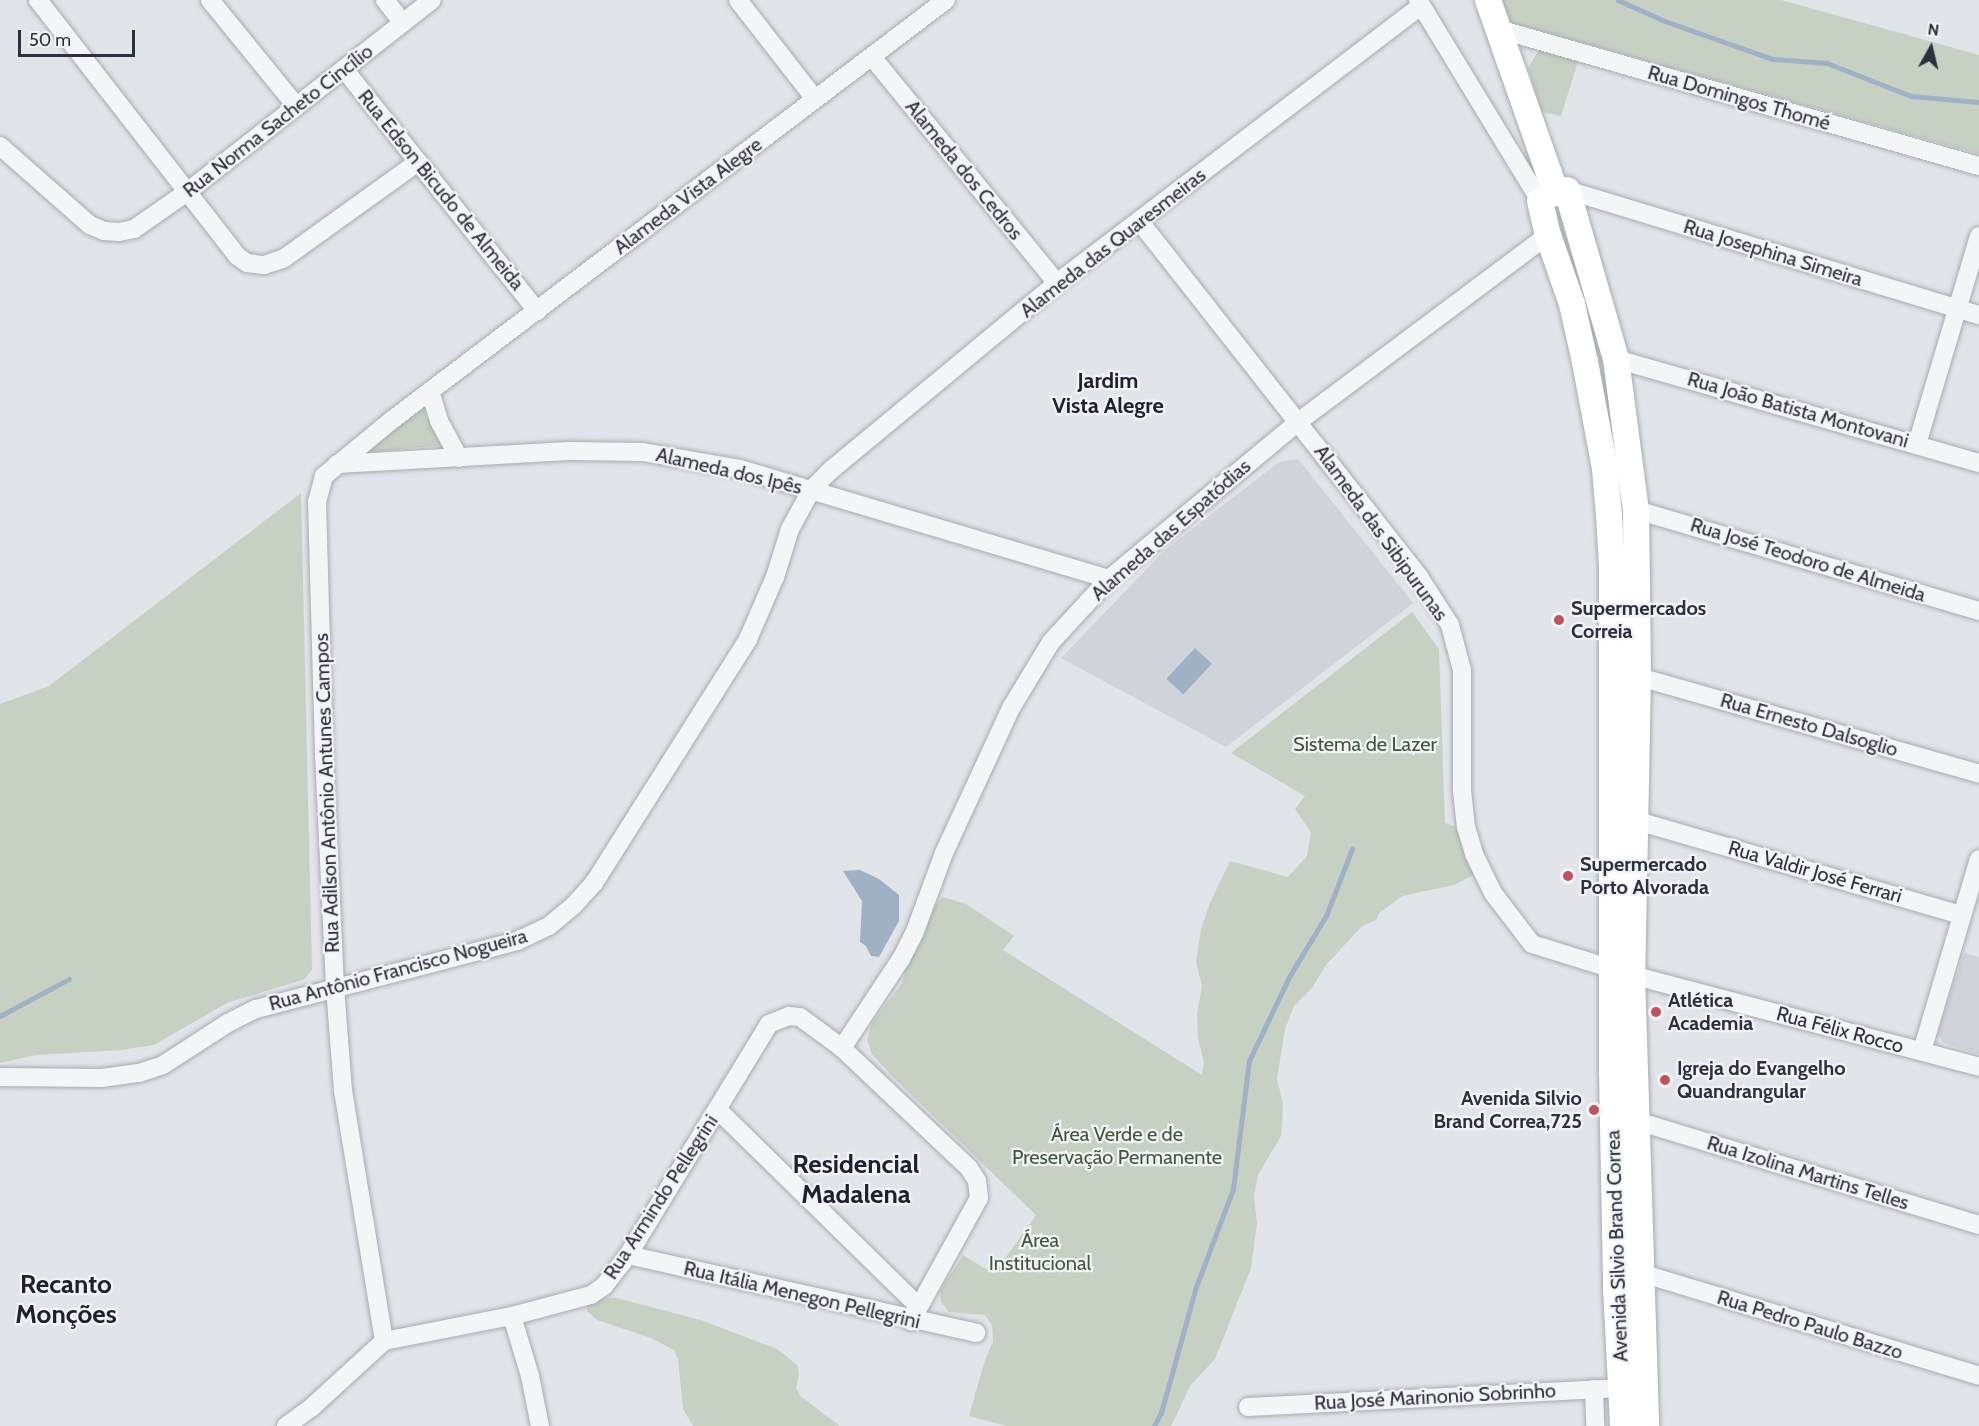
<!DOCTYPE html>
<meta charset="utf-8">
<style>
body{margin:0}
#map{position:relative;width:1979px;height:1426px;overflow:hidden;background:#e1e4e8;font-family:Cabin,sans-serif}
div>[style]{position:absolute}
.built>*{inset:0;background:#d0d3da}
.green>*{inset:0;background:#c6d1c3}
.water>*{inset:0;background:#a0b0c5;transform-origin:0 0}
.stream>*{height:4.5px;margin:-2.25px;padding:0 2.25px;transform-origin:2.25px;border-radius:2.25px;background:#a0b0c5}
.roads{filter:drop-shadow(0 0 2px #a7abb2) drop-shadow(0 0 2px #a7abb2)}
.street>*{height:18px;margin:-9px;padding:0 9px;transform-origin:9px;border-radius:9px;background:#f3f5f7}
.secondary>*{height:26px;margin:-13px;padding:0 13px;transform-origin:13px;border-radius:13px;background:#fff}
.dots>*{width:16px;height:16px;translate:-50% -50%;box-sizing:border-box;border:3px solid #f1f3f6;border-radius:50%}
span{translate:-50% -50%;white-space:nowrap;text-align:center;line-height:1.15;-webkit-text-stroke:4.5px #f1f3f6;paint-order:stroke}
.street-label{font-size:20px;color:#2b313e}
.poi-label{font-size:20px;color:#2b313e;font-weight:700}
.left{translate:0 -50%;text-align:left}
.right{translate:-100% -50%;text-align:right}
.park-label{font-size:20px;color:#3e593a}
.quarter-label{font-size:22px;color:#1d222f;font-weight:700}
.district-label{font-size:26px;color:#1d222f;font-weight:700}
.north{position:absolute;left:1901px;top:18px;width:60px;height:60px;-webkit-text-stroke:4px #f1f3f6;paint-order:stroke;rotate:8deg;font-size:16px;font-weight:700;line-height:24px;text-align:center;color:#2b313e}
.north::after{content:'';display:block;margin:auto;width:21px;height:27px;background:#2b313e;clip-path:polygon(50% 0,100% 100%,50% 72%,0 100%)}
.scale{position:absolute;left:18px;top:30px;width:117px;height:27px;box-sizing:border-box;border:3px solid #2b313e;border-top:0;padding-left:8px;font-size:18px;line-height:21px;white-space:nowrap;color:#2b313e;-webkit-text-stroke:4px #f1f3f6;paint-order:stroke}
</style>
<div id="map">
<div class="built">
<div style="clip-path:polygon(1298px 459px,1413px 603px,1226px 747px,1061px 658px,1164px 551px,1279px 462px)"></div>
<div style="clip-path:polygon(1964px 953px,1979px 957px,1979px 1054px,1943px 1043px,1938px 1034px)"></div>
</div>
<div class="green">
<div style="clip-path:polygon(1498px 0,1781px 0,1979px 55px,1979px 154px,1504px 21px)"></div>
<div style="clip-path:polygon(1539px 50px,1579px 58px,1561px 116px,1542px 112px,1528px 68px)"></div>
<div style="clip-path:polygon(1561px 208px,1614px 399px,1629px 553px,1632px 651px,1624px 649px,1554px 215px)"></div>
<div style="clip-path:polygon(422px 407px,442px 445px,373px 452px,372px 445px)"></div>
<div style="clip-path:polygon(301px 493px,312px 969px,305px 979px,227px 1003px,154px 1045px,121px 1050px,36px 1055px,0 1063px,0 704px,49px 686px)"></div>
<div style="clip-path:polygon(1412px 612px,1439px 649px,1445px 823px,1468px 831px,1485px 849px,1477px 873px,1454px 885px,1402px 896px,1379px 913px,1376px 920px,1362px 926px,1326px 965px,1312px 988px,1294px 1006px,1285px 1029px,1277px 1078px,1283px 1105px,1281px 1136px,1258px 1175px,1254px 1196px,1257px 1224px,1251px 1268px,1215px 1359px,1190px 1386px,1171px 1426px,1007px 1426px,969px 1416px,985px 1360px,993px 1342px,992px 1325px,985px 1315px,949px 1312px,941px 1302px,940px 1291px,963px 1255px,994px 1274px,1036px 1215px,894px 1078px,872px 1054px,867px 1040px,872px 1023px,902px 983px,909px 955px,934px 906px,943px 897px,966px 904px,1014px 936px,1003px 950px,1202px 1075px,1204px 1062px,1198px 1038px,1197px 1014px,1202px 986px,1196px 962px,1201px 929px,1210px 903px,1230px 861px,1288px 877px,1307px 856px,1311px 832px,1295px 809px,1305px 796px,1231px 753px)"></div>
<div style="clip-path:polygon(616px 1298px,701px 1320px,777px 1349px,797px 1365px,799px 1374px,796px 1387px,800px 1396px,840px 1426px,693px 1426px,683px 1409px,678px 1359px,674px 1350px,651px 1338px,597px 1320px,587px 1311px,588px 1304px,594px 1299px)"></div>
</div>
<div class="water">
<div style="left:1195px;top:648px;width:23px;height:42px;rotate:43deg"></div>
<div style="clip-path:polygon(860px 870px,879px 879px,899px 895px,899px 921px,879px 957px,871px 956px,866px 946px,860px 942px,862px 901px,843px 871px)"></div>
</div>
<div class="stream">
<div style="left:1618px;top:0;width:51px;rotate:24.1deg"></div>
<div style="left:1665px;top:21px;width:114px;rotate:19.4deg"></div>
<div style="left:1773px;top:59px;width:54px;rotate:4.2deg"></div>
<div style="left:1827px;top:63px;width:90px;rotate:21.4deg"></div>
<div style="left:1911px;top:96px;width:68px;rotate:5deg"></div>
<div style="left:0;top:1016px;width:78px;rotate:-28.2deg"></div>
<div style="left:1154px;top:1426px;width:15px;rotate:-62deg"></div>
<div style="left:1161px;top:1413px;width:131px;rotate:-74.5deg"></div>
<div style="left:1196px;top:1287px;width:105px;rotate:-69.3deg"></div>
<div style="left:1233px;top:1189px;width:129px;rotate:-82.9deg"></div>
<div style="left:1249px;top:1061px;width:93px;rotate:-64.5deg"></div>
<div style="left:1289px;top:977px;width:71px;rotate:-58.8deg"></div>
<div style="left:1326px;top:916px;width:72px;rotate:-68.8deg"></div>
</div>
<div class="roads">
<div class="street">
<div style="left:38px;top:0;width:324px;rotate:52.1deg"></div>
<div style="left:237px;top:256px;width:12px;rotate:35deg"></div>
<div style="left:247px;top:263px;width:17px;rotate:7deg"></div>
<div style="left:264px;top:265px;width:20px;rotate:-18deg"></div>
<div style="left:283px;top:259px;width:166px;rotate:-35.7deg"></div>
<div style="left:210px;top:0;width:136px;rotate:50.9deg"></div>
<div style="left:385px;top:0;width:29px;rotate:52deg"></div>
<div style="left:738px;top:0;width:125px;rotate:52.1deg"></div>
<div style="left:1418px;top:0;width:235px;rotate:58.7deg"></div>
<div style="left:1540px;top:201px;width:29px;rotate:-22deg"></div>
<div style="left:1567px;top:190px;width:431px;rotate:16.9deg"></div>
<div style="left:1498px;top:29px;width:500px;rotate:15.9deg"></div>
<div style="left:872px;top:57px;width:292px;rotate:50.7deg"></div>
<div style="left:344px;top:69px;width:310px;rotate:51.4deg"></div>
<div style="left:0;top:146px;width:120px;rotate:41.3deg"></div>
<div style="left:90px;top:225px;width:15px;rotate:23deg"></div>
<div style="left:104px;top:231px;width:15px;rotate:4deg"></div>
<div style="left:119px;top:232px;width:15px;rotate:-11deg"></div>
<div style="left:134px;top:229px;width:65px;rotate:-34.9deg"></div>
<div style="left:187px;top:192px;width:311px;rotate:-38.1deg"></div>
<div style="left:1140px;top:222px;width:452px;rotate:51.8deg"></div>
<div style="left:1419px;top:577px;width:57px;rotate:57.1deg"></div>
<div style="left:1450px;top:625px;width:47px;rotate:75.1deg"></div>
<div style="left:1462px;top:670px;width:120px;rotate:90deg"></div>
<div style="left:1462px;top:790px;width:37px;rotate:84deg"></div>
<div style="left:1466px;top:827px;width:28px;rotate:73deg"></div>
<div style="left:1474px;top:854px;width:43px;rotate:64deg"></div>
<div style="left:1493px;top:893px;width:64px;rotate:52.6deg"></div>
<div style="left:1532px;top:944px;width:105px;rotate:17.2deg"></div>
<div style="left:1632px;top:975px;width:359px;rotate:14.8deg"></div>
<div style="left:1616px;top:359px;width:378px;rotate:16deg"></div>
<div style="left:430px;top:391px;width:31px;rotate:73deg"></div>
<div style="left:439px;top:421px;width:42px;rotate:61.6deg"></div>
<div style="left:1917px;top:444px;width:217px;rotate:-73.4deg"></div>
<div style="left:337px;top:464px;width:232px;rotate:-3.2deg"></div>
<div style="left:569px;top:451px;width:74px;rotate:0.8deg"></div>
<div style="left:643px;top:452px;width:98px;rotate:9.9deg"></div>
<div style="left:740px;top:469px;width:385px;rotate:16.6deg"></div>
<div style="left:1636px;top:510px;width:358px;rotate:16.4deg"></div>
<div style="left:1629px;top:674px;width:364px;rotate:15.9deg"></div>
<div style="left:1634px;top:820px;width:341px;rotate:16.2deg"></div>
<div style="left:842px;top:1048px;width:107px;rotate:-56.5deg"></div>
<div style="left:901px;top:959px;width:28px;rotate:-63deg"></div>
<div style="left:914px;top:934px;width:86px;rotate:-69.7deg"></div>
<div style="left:944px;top:853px;width:160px;rotate:-65.2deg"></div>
<div style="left:1011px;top:708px;width:77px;rotate:-58.8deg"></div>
<div style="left:1051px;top:642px;width:86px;rotate:-47.4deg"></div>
<div style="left:1109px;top:579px;width:246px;rotate:-39.7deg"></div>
<div style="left:1298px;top:422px;width:312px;rotate:-36.8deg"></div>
<div style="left:1922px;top:1051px;width:200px;rotate:-73.5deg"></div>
<div style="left:0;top:1077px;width:102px;rotate:0.6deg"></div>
<div style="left:102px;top:1078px;width:37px;rotate:-8deg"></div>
<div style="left:139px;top:1073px;width:25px;rotate:-18deg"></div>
<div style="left:163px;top:1065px;width:77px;rotate:-32.9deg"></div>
<div style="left:228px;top:1023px;width:31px;rotate:-27deg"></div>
<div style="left:256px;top:1009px;width:270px;rotate:-14.6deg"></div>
<div style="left:517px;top:941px;width:35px;rotate:-25deg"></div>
<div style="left:549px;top:926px;width:33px;rotate:-40deg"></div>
<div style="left:574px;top:905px;width:30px;rotate:-48deg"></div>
<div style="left:594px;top:883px;width:289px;rotate:-57.7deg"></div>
<div style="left:748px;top:639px;width:68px;rotate:-66.5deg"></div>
<div style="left:775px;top:577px;width:50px;rotate:-72.6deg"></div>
<div style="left:790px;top:529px;width:46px;rotate:-61.2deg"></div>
<div style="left:812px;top:489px;width:27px;rotate:-45deg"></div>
<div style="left:831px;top:470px;width:293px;rotate:-39.6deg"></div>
<div style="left:1057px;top:283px;width:457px;rotate:-37.3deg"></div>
<div style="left:717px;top:1109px;width:281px;rotate:44.4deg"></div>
<div style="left:1637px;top:1121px;width:357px;rotate:16.9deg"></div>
<div style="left:628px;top:1255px;width:357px;rotate:12.6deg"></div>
<div style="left:1641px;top:1273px;width:353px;rotate:16.9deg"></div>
<div style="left:512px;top:1316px;width:63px;rotate:73.3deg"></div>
<div style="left:530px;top:1376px;width:51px;rotate:78.7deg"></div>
<div style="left:384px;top:1341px;width:253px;rotate:-99.3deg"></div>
<div style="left:343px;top:1091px;width:104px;rotate:-94.4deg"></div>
<div style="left:335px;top:987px;width:235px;rotate:-92.7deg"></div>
<div style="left:324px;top:752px;width:250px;rotate:-91.6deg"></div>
<div style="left:317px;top:502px;width:27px;rotate:-75deg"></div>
<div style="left:324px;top:476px;width:88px;rotate:-39.5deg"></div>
<div style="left:392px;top:420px;width:695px;rotate:-37.17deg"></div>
<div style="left:384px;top:1341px;width:130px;rotate:-11.1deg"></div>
<div style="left:512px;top:1316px;width:82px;rotate:-14.9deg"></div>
<div style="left:591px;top:1295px;width:16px;rotate:-35deg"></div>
<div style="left:604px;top:1286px;width:39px;rotate:-52deg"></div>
<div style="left:628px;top:1255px;width:271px;rotate:-58.6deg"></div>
<div style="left:769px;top:1024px;width:22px;rotate:-22deg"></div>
<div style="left:789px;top:1016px;width:11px;rotate:5deg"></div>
<div style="left:800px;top:1017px;width:52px;rotate:36.4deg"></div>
<div style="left:842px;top:1048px;width:175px;rotate:43.4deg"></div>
<div style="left:969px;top:1168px;width:15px;rotate:58deg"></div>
<div style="left:977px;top:1181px;width:17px;rotate:83deg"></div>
<div style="left:979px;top:1198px;width:141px;rotate:118.9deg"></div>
<div style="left:1594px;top:1389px;width:37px;rotate:88deg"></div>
<div style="left:1248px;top:1407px;width:373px;rotate:-2.9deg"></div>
<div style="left:286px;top:1426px;width:32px;rotate:-36deg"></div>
<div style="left:312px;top:1407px;width:98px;rotate:-42.5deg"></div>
</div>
<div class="secondary">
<div style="left:1488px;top:0;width:205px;rotate:70.6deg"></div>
<div style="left:1567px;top:190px;width:176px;rotate:73.8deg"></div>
<div style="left:1616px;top:359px;width:152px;rotate:82.5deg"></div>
<div style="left:1636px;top:510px;width:165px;rotate:89.3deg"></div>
<div style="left:1638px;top:675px;width:300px;rotate:91.1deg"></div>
<div style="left:1632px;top:975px;width:451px;rotate:88.2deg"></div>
<div style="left:1540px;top:201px;width:35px;rotate:77deg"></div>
<div style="left:1548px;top:235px;width:73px;rotate:70.8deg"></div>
<div style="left:1572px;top:304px;width:59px;rotate:77.4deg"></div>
<div style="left:1585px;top:362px;width:109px;rotate:79.4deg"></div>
<div style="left:1605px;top:469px;width:46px;rotate:85deg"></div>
<div style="left:1609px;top:515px;width:51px;rotate:86.6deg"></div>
<div style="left:1612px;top:566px;width:506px;rotate:90deg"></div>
<div style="left:1612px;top:1072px;width:215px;rotate:88.9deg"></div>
<div style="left:1616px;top:1287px;width:139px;rotate:87.1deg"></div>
</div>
</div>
<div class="dots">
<div style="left:1559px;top:620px;background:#c1535e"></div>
<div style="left:1568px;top:876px;background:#c1535e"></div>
<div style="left:1656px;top:1012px;background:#c1535e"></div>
<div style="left:1665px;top:1080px;background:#c1535e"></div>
<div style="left:1594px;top:1110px;background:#c1535e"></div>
</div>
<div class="street-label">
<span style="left:1739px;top:98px;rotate:16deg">Rua Domingos Thomé</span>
<span style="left:278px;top:121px;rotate:-38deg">Rua Norma Sacheto Cincílio</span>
<span style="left:964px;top:170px;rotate:51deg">Alameda dos Cedros</span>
<span style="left:441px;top:190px;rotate:51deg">Rua Edson Bicudo de Almeida</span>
<span style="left:688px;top:196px;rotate:-37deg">Alameda Vista Alegre</span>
<span style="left:1113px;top:243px;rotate:-38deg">Alameda das Quaresmeiras</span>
<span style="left:1773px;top:253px;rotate:17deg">Rua Josephina Simeira</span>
<span style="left:1798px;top:410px;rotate:16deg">Rua João Batista Montovani</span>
<span style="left:729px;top:471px;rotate:13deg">Alameda dos Ipês</span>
<span style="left:1171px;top:530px;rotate:-41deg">Alameda das Espatódias</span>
<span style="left:1381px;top:533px;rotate:54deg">Alameda das Sibipurunas</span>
<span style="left:1808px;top:560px;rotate:17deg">Rua José Teodoro de Almeida</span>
<span style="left:1809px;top:725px;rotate:16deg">Rua Ernesto Dalsoglio</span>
<span style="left:327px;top:793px;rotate:-92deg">Rua Adilson Antônio Antunes Campos</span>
<span style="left:1815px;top:872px;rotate:16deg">Rua Valdir José Ferrari</span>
<span style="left:398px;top:970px;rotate:-15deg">Rua Antônio Francisco Nogueira</span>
<span style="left:1840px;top:1030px;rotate:15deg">Rua Félix Rocco</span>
<span style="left:1808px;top:1173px;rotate:17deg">Rua Izolina Martins Telles</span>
<span style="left:661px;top:1197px;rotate:-57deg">Rua Armindo Pellegrini</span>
<span style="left:1617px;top:1246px;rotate:-92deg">Avenida Silvio Brand Correa</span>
<span style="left:802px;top:1295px;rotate:13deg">Rua Itália Menegon Pellegrini</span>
<span style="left:1810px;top:1325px;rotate:17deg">Rua Pedro Paulo Bazzo</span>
<span style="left:1435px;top:1397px;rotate:-3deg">Rua José Marinonio Sobrinho</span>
</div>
<div class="poi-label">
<span class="left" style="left:1571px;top:620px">Supermercados<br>Correia</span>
<span class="left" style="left:1580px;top:876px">Supermercado<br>Porto Alvorada</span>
<span class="left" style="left:1668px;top:1012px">Atlética<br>Academia</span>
<span class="left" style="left:1677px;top:1080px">Igreja do Evangelho<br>Quandrangular</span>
<span class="right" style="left:1582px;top:1110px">Avenida Silvio<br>Brand Correa,725</span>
</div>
<div class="park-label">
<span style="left:1365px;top:744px">Sistema de Lazer</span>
<span style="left:1117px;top:1146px">Área Verde e de<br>Preservação Permanente</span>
<span style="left:1040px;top:1252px">Área<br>Institucional</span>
</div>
<div class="quarter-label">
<span style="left:1108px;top:393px">Jardim<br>Vista Alegre</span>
</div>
<div class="district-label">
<span style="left:856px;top:1180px">Residencial<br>Madalena</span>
<span style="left:66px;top:1300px">Recanto<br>Monções</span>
</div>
<div class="north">N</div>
<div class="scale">50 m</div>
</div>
